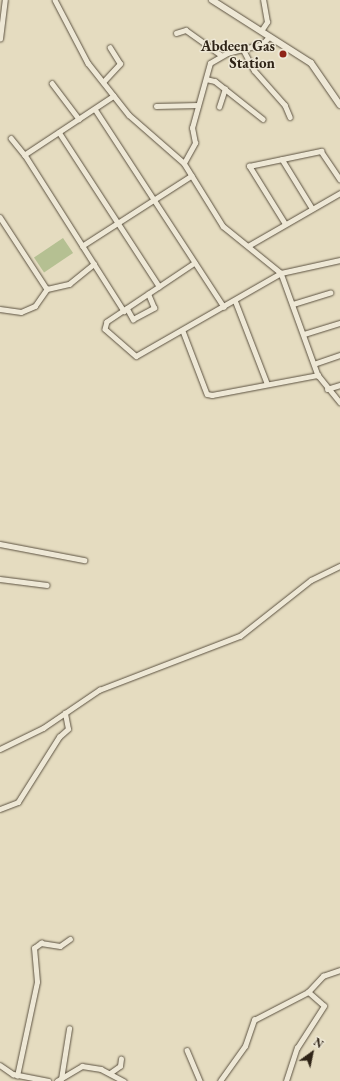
<!DOCTYPE html>
<style>
body{margin:0}
#map{position:relative;width:340px;height:1081px;overflow:hidden;background:#e5dcc0;font-family:"EB Garamond",serif}
div>[style]{position:absolute}
.green>*{inset:0;background:#b5c092;transform-origin:0 0}
.roads{filter:drop-shadow(0 0 1px #5c5241) drop-shadow(0 0 1px #5c5241)}
.street>*{height:4.5px;margin:-2.25px;padding:0 2.25px;transform-origin:2.25px;border-radius:2.25px;background:#eee8d6}
.secondary>*{height:6px;margin:-3px;padding:0 3px;transform-origin:3px;border-radius:3px;background:#eee8d6}
.dots>*{width:11px;height:11px;translate:-50% -50%;box-sizing:border-box;border:2px solid #eee8d6;border-radius:50%}
span{translate:-50% -50%;white-space:nowrap;text-align:center;line-height:1.15;-webkit-text-stroke:3px #eee8d6;paint-order:stroke}
.poi-label{font-size:15px;color:#2f2417;font-weight:700}
.right{translate:-100% -50%;text-align:right}
.north{position:absolute;left:292px;top:1033px;width:40px;height:40px;-webkit-text-stroke:3px #eee8d6;paint-order:stroke;rotate:33deg;font-size:11px;font-weight:700;line-height:16px;text-align:center;color:#2f2417}
.north::after{content:'';display:block;margin:auto;width:14px;height:18px;background:#2f2417;clip-path:polygon(50% 0,100% 100%,50% 72%,0 100%)}
</style>
<div id="map">
<div class="green">
<div style="left:63px;top:238px;width:18px;height:35px;rotate:56deg"></div>
</div>
<div class="roads">
<div class="street">
<div style="left:55px;top:0;width:71px;rotate:62.4deg"></div>
<div style="left:88px;top:63px;width:66px;rotate:51.7deg"></div>
<div style="left:129px;top:115px;width:73px;rotate:41.1deg"></div>
<div style="left:184px;top:163px;width:74px;rotate:58.2deg"></div>
<div style="left:223px;top:226px;width:75px;rotate:39deg"></div>
<div style="left:281px;top:273px;width:109px;rotate:70.1deg"></div>
<div style="left:318px;top:375px;width:35px;rotate:51deg"></div>
<div style="left:261px;top:31px;width:11px;rotate:-56deg"></div>
<div style="left:267px;top:22px;width:22px;rotate:-100deg"></div>
<div style="left:176px;top:33px;width:10px;rotate:-17deg"></div>
<div style="left:186px;top:30px;width:43px;rotate:35.5deg"></div>
<div style="left:0;top:39px;width:39px;rotate:-83deg"></div>
<div style="left:243px;top:49px;width:24px;rotate:62deg"></div>
<div style="left:254px;top:70px;width:47px;rotate:48.5deg"></div>
<div style="left:285px;top:105px;width:13px;rotate:67deg"></div>
<div style="left:206px;top:79px;width:9px;rotate:13deg"></div>
<div style="left:215px;top:81px;width:61px;rotate:38.4deg"></div>
<div style="left:103px;top:82px;width:25px;rotate:-47deg"></div>
<div style="left:120px;top:64px;width:19px;rotate:-122deg"></div>
<div style="left:52px;top:83px;width:45px;rotate:53.1deg"></div>
<div style="left:114px;top:96px;width:107px;rotate:146.5deg"></div>
<div style="left:25px;top:155px;width:185px;rotate:57.6deg"></div>
<div style="left:156px;top:106px;width:42px;rotate:-1.4deg"></div>
<div style="left:219px;top:107px;width:19px;rotate:-72deg"></div>
<div style="left:95px;top:109px;width:236px;rotate:56.9deg"></div>
<div style="left:59px;top:132px;width:184px;rotate:57deg"></div>
<div style="left:11px;top:138px;width:22px;rotate:51deg"></div>
<div style="left:282px;top:159px;width:57px;rotate:58.5deg"></div>
<div style="left:184px;top:163px;width:23px;rotate:-61deg"></div>
<div style="left:195px;top:143px;width:15px;rotate:-101deg"></div>
<div style="left:192px;top:128px;width:67px;rotate:-74.5deg"></div>
<div style="left:210px;top:63px;width:20px;rotate:-30deg"></div>
<div style="left:227px;top:53px;width:36px;rotate:-14deg"></div>
<div style="left:262px;top:44px;width:10px;rotate:-45deg"></div>
<div style="left:0;top:217px;width:86px;rotate:56.9deg"></div>
<div style="left:47px;top:289px;width:23px;rotate:-13deg"></div>
<div style="left:69px;top:284px;width:32px;rotate:-39deg"></div>
<div style="left:285px;top:224px;width:68px;rotate:-121.8deg"></div>
<div style="left:249px;top:166px;width:74px;rotate:-11.8deg"></div>
<div style="left:321px;top:151px;width:34px;rotate:56deg"></div>
<div style="left:82px;top:246px;width:130px;rotate:-32.7deg"></div>
<div style="left:248px;top:246px;width:106px;rotate:-29.9deg"></div>
<div style="left:195px;top:263px;width:106px;rotate:146.2deg"></div>
<div style="left:107px;top:322px;width:7px;rotate:106deg"></div>
<div style="left:105px;top:329px;width:41px;rotate:41.1deg"></div>
<div style="left:136px;top:356px;width:167px;rotate:-29.8deg"></div>
<div style="left:281px;top:273px;width:60px;rotate:-12.4deg"></div>
<div style="left:235px;top:300px;width:89px;rotate:68.9deg"></div>
<div style="left:293px;top:304px;width:39px;rotate:-17deg"></div>
<div style="left:127px;top:308px;width:13px;rotate:61deg"></div>
<div style="left:133px;top:319px;width:24px;rotate:-28deg"></div>
<div style="left:154px;top:308px;width:15px;rotate:-113deg"></div>
<div style="left:0;top:309px;width:21px;rotate:8deg"></div>
<div style="left:21px;top:312px;width:15px;rotate:-23deg"></div>
<div style="left:35px;top:306px;width:21px;rotate:-55deg"></div>
<div style="left:183px;top:331px;width:67px;rotate:69.1deg"></div>
<div style="left:207px;top:394px;width:5px;rotate:11deg"></div>
<div style="left:212px;top:395px;width:108px;rotate:-10.7deg"></div>
<div style="left:304px;top:334px;width:38px;rotate:-17deg"></div>
<div style="left:314px;top:364px;width:28px;rotate:-19deg"></div>
<div style="left:327px;top:389px;width:14px;rotate:-17deg"></div>
<div style="left:0;top:544px;width:86px;rotate:10.8deg"></div>
<div style="left:0;top:579px;width:47px;rotate:7.3deg"></div>
<div style="left:0;top:749px;width:48px;rotate:-26deg"></div>
<div style="left:43px;top:728px;width:68px;rotate:-34.2deg"></div>
<div style="left:99px;top:690px;width:151px;rotate:-21deg"></div>
<div style="left:240px;top:636px;width:90px;rotate:-38.3deg"></div>
<div style="left:311px;top:580px;width:32px;rotate:-26deg"></div>
<div style="left:0;top:809px;width:19px;rotate:-21deg"></div>
<div style="left:18px;top:802px;width:77px;rotate:-57.8deg"></div>
<div style="left:59px;top:737px;width:12px;rotate:-42deg"></div>
<div style="left:68px;top:729px;width:16px;rotate:-101deg"></div>
<div style="left:187px;top:1050px;width:34px;rotate:67deg"></div>
<div style="left:0;top:1065px;width:16px;rotate:35deg"></div>
<div style="left:13px;top:1074px;width:36px;rotate:11deg"></div>
<div style="left:110px;top:1073px;width:12px;rotate:-35deg"></div>
<div style="left:120px;top:1066px;width:7px;rotate:-82deg"></div>
<div style="left:17px;top:1076px;width:96px;rotate:-78deg"></div>
<div style="left:37px;top:982px;width:34px;rotate:-95deg"></div>
<div style="left:34px;top:948px;width:9px;rotate:-36deg"></div>
<div style="left:41px;top:943px;width:19px;rotate:9deg"></div>
<div style="left:60px;top:946px;width:12px;rotate:-35deg"></div>
<div style="left:61px;top:1079px;width:51px;rotate:-80.9deg"></div>
<div style="left:57px;top:1081px;width:29px;rotate:-31deg"></div>
<div style="left:82px;top:1066px;width:19px;rotate:9deg"></div>
<div style="left:101px;top:1069px;width:26px;rotate:28deg"></div>
<div style="left:220px;top:1081px;width:43px;rotate:-54.5deg"></div>
<div style="left:245px;top:1046px;width:28px;rotate:-71deg"></div>
<div style="left:254px;top:1020px;width:61px;rotate:-27.4deg"></div>
<div style="left:308px;top:992px;width:22px;rotate:-47deg"></div>
<div style="left:323px;top:976px;width:18px;rotate:-19deg"></div>
<div style="left:286px;top:1081px;width:35px;rotate:-72deg"></div>
<div style="left:297px;top:1048px;width:50px;rotate:-57.3deg"></div>
<div style="left:324px;top:1006px;width:21px;rotate:-139deg"></div>
</div>
<div class="secondary">
<div style="left:212px;top:0;width:117px;rotate:32.5deg"></div>
<div style="left:311px;top:63px;width:51px;rotate:55.4deg"></div>
</div>
</div>
<div class="dots">
<div style="left:283px;top:54px;background:#8f2418"></div>
</div>
<div class="poi-label">
<span class="right" style="left:275px;top:54px">Abdeen Gas<br>Station</span>
</div>
<div class="north">N</div>
</div>
